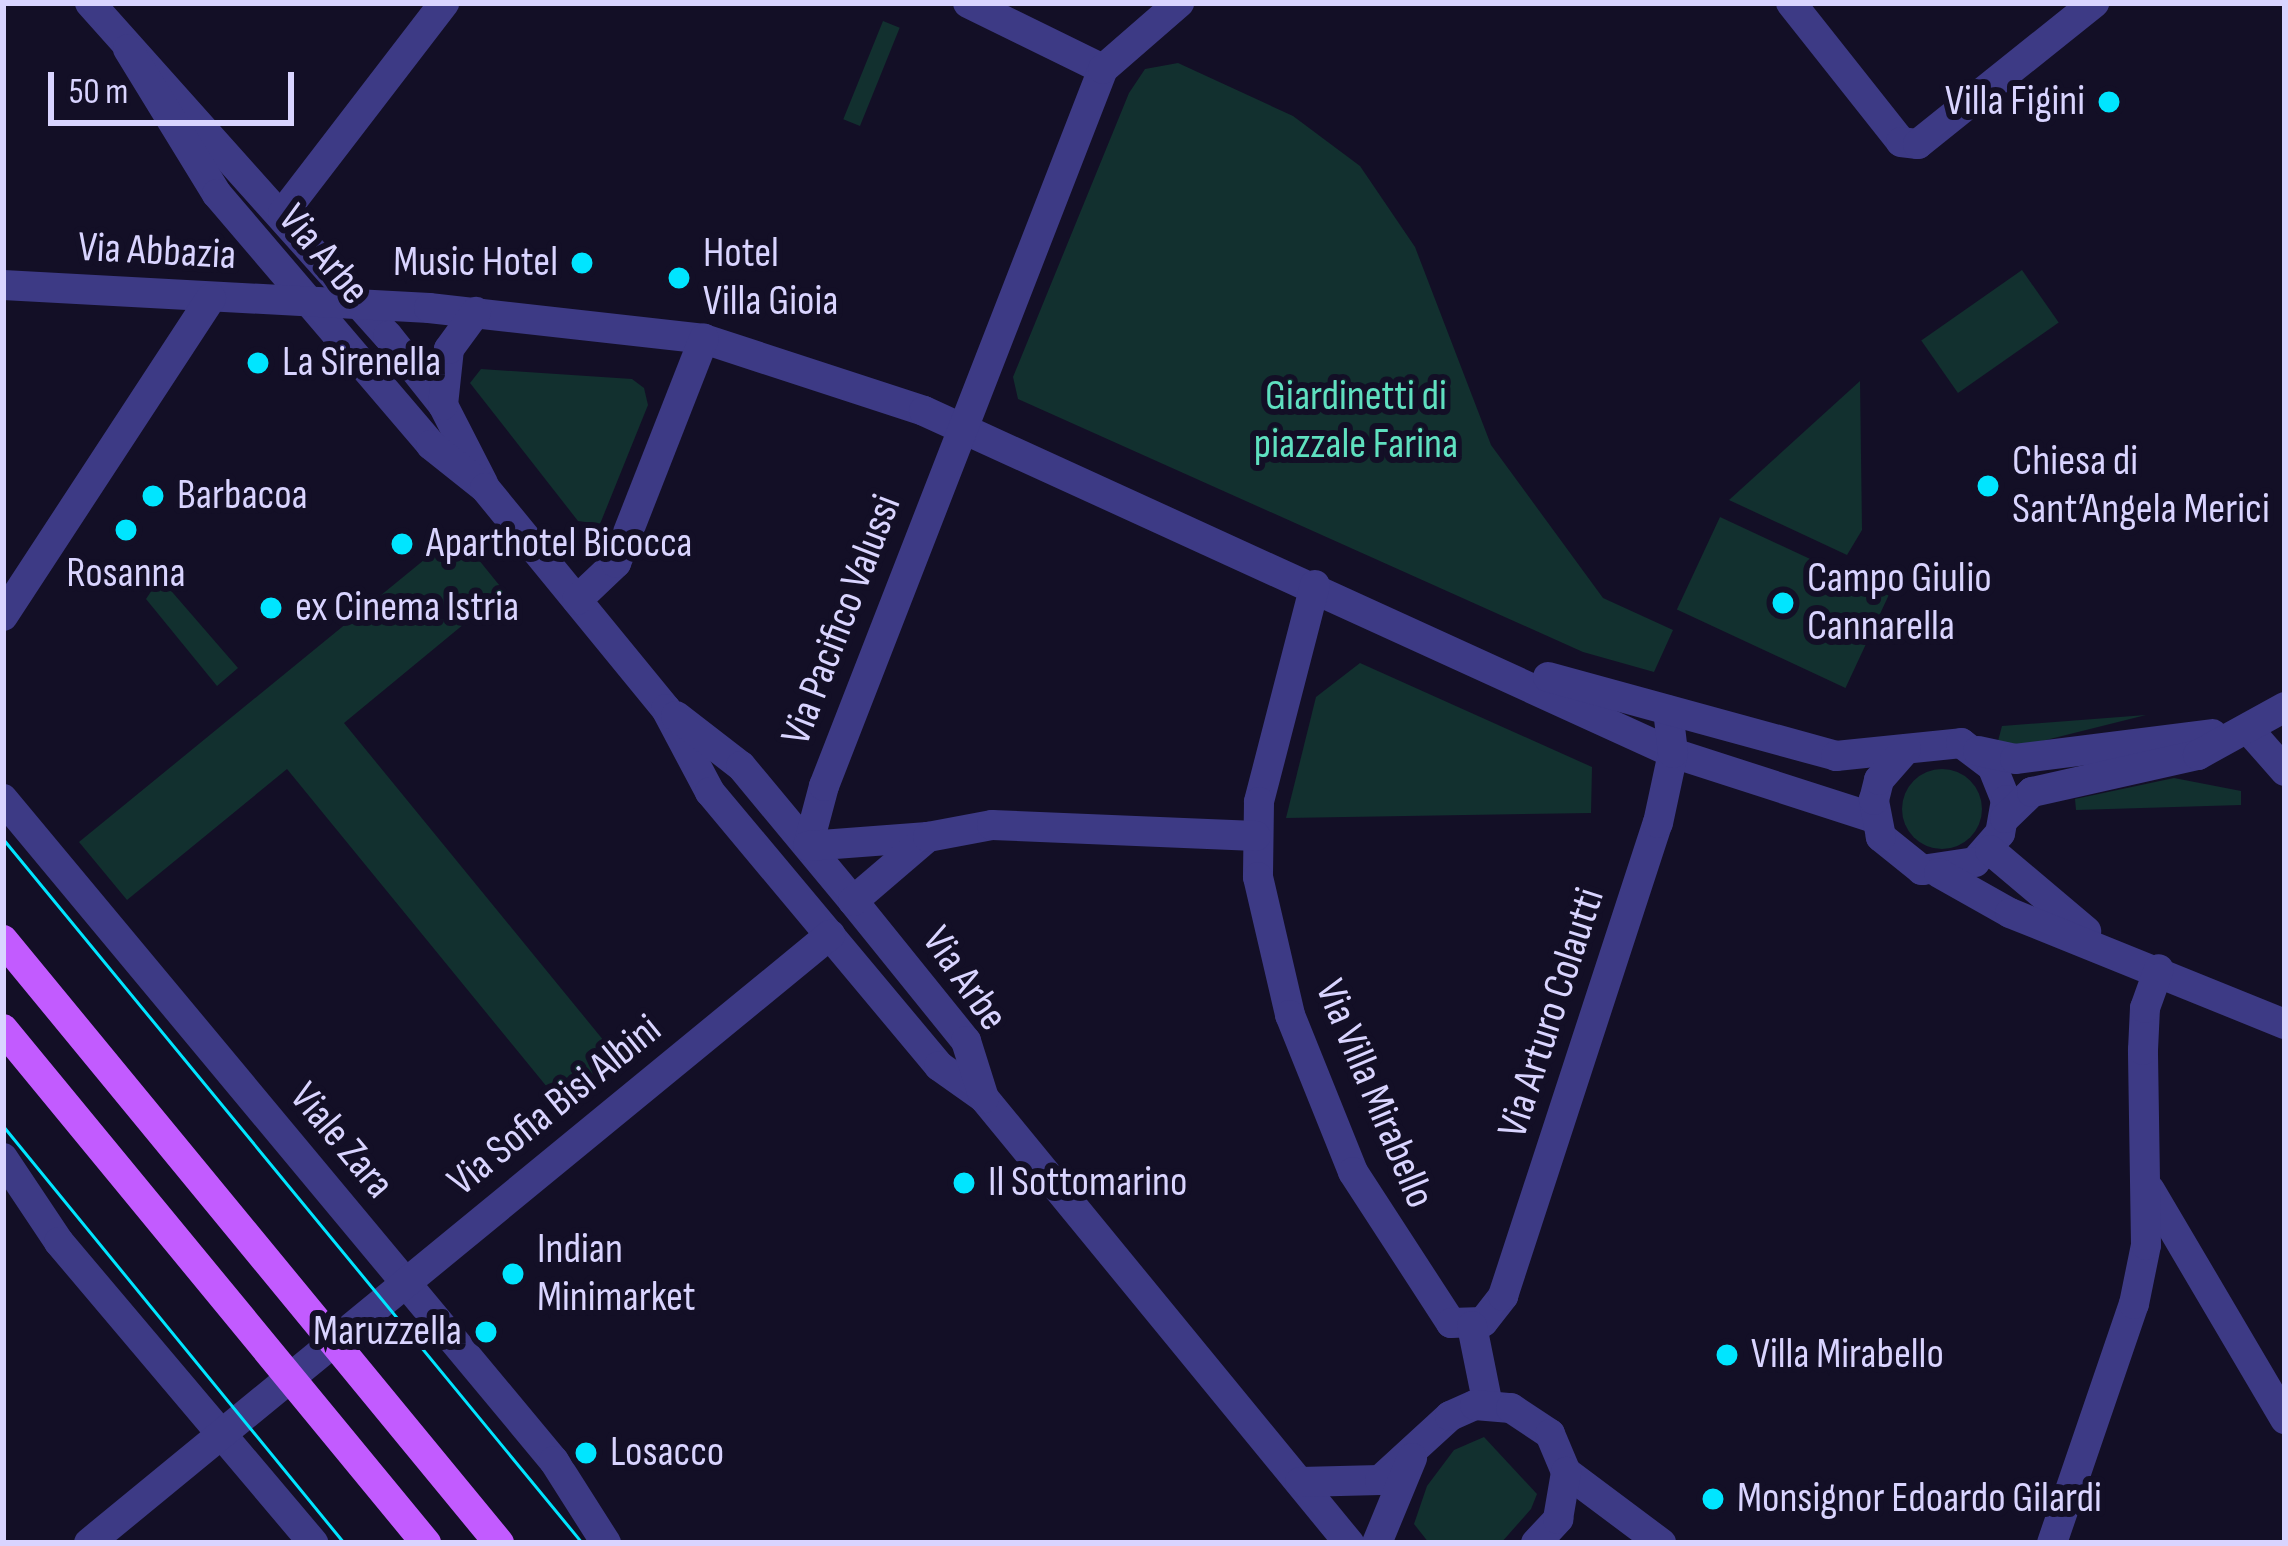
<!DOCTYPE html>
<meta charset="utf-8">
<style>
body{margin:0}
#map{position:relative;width:2288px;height:1546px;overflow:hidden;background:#130f26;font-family:"Sofia Sans Condensed",sans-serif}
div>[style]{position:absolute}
.green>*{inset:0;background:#12302f;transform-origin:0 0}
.round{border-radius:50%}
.minor>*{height:30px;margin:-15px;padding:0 15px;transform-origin:15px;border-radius:15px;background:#3d3a85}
.major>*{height:30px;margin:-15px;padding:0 15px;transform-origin:15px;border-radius:15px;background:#c25bff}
.tram>*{height:3px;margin:-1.5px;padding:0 1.5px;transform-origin:1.5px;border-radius:1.5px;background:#00e5ff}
.dots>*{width:33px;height:33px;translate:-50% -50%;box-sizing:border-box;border:6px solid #130f26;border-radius:50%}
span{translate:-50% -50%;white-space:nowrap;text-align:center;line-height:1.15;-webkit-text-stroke:12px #130f26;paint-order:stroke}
.poi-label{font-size:42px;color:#d9d4ff}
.right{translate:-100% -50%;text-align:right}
.left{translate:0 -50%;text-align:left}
.street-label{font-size:42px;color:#d9d4ff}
.park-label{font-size:42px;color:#5fe0c0}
.frame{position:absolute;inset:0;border:6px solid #d9d4ff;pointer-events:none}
.scale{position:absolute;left:48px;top:72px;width:246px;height:54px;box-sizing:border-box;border:6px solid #d9d4ff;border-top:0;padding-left:15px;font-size:36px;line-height:42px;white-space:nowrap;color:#d9d4ff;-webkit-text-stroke:9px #130f26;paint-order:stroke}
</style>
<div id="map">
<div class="green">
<div style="left:883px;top:21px;width:18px;height:106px;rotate:22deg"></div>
<div style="clip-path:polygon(1178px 63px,1293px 116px,1360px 166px,1415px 247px,1491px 445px,1603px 598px,1673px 630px,1654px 672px,1583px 652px,1018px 399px,1013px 377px,1129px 93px,1145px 69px)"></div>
<div style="left:2022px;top:270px;width:64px;height:123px;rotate:55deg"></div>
<div style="clip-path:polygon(481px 369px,632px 379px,644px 388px,648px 405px,600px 524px,578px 521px,470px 383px)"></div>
<div style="clip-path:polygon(1860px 381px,1862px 530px,1847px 555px,1729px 500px)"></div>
<div style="left:1720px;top:517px;width:186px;height:102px;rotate:25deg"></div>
<div style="clip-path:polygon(457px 533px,504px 591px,344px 723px,622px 1063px,565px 1109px,287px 769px,127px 900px,79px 842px)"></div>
<div style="clip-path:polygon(160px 578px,238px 668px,217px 686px,146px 599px)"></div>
<div style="clip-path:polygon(1360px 663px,1592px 767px,1591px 813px,1286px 818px,1316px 697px)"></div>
<div style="clip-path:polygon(2146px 715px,2022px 746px,1998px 741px,2002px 726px)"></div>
<div class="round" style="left:1902px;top:769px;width:80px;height:80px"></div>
<div style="clip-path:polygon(2174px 778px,2241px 791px,2241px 805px,2076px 810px,2075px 799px)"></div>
<div style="clip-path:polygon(1484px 1437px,1537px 1494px,1531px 1509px,1501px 1543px,1429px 1543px,1414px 1524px,1427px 1486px,1454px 1450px)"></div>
</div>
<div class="minor">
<div style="left:90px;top:3px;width:447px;rotate:48.2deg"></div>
<div style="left:388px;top:336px;width:88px;rotate:51.4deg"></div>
<div style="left:443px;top:405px;width:88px;rotate:62.9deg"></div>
<div style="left:968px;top:3px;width:150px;rotate:26.1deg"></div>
<div style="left:1791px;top:3px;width:177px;rotate:51.6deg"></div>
<div style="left:1901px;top:142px;width:17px;rotate:7deg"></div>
<div style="left:1918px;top:144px;width:226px;rotate:-38.7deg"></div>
<div style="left:128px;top:49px;width:170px;rotate:58.5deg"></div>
<div style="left:217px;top:194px;width:330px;rotate:49.5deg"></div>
<div style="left:431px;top:445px;width:69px;rotate:38.5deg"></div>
<div style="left:485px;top:488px;width:286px;rotate:50.7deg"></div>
<div style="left:666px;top:709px;width:94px;rotate:62.1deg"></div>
<div style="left:710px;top:792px;width:357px;rotate:50.1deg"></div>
<div style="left:939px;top:1066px;width:55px;rotate:35.4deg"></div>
<div style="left:984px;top:1098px;width:576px;rotate:50.64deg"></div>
<div style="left:283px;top:213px;width:265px;rotate:-52.5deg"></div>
<div style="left:3px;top:285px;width:427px;rotate:3.1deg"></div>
<div style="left:429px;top:308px;width:277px;rotate:6.4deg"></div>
<div style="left:704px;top:339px;width:231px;rotate:18.1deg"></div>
<div style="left:924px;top:411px;width:823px;rotate:24.54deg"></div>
<div style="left:1673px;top:753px;width:211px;rotate:17.9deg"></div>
<div style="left:443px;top:405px;width:56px;rotate:-83.9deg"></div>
<div style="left:449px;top:349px;width:46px;rotate:-53.9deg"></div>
<div style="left:1315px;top:585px;width:224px;rotate:104.5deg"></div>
<div style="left:1259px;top:802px;width:75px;rotate:90.8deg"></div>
<div style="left:1258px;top:877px;width:142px;rotate:76.9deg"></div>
<div style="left:1290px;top:1015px;width:169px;rotate:68.1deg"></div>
<div style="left:1353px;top:1172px;width:180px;rotate:57deg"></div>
<div style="left:1451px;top:1323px;width:32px;rotate:-2deg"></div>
<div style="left:1483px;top:1322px;width:33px;rotate:-52deg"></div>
<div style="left:1503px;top:1296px;width:498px;rotate:-71.9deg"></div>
<div style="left:1658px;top:823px;width:72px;rotate:-77.9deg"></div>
<div style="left:1673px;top:753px;width:43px;rotate:-96.6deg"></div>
<div style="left:577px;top:600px;width:54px;rotate:-43.5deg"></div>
<div style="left:616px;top:563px;width:241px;rotate:-68.6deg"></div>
<div style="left:3px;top:616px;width:380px;rotate:-56.8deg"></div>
<div style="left:1548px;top:677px;width:299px;rotate:15.3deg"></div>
<div style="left:1836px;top:756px;width:126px;rotate:-5.9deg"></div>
<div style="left:1961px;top:743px;width:39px;rotate:37deg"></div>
<div style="left:1992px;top:766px;width:37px;rotate:68deg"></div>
<div style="left:2006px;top:800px;width:34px;rotate:100deg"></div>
<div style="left:2000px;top:833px;width:38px;rotate:131deg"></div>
<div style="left:1975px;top:862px;width:54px;rotate:171.4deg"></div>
<div style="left:1922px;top:870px;width:53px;rotate:-141.2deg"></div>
<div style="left:1881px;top:837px;width:38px;rotate:-101deg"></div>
<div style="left:1874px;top:800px;width:21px;rotate:-76deg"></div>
<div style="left:1879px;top:780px;width:41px;rotate:-48.9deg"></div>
<div style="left:676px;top:716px;width:82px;rotate:37.6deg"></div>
<div style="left:741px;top:766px;width:175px;rotate:50.3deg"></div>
<div style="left:853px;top:901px;width:180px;rotate:51.1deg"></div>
<div style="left:966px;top:1041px;width:60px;rotate:72.5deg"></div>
<div style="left:2248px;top:729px;width:56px;rotate:48.6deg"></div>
<div style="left:1978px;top:751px;width:38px;rotate:12deg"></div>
<div style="left:2015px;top:759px;width:199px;rotate:-7.2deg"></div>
<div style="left:3px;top:799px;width:861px;rotate:50.23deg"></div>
<div style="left:554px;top:1461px;width:97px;rotate:57.6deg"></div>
<div style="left:2005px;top:818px;width:37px;rotate:-44deg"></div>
<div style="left:2032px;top:792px;width:170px;rotate:-12.6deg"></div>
<div style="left:2198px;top:755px;width:99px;rotate:-28.9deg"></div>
<div style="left:808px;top:846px;width:62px;rotate:-75.1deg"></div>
<div style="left:824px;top:786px;width:769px;rotate:-68.74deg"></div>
<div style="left:1103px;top:69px;width:101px;rotate:-41deg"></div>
<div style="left:808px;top:846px;width:120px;rotate:-4.3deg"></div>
<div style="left:1990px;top:850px;width:126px;rotate:40.2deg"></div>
<div style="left:1939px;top:873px;width:81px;rotate:29.4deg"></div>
<div style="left:2010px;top:913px;width:297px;rotate:22deg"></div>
<div style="left:853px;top:901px;width:99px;rotate:-40.5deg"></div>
<div style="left:928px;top:837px;width:65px;rotate:-10.6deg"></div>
<div style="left:992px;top:825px;width:264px;rotate:2.4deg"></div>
<div style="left:3px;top:1158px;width:101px;rotate:56.3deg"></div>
<div style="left:59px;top:1242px;width:394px;rotate:49.8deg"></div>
<div style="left:2150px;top:1190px;width:266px;rotate:59.5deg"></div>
<div style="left:1472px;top:1326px;width:81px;rotate:78.6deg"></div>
<div style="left:1300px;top:1482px;width:80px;rotate:-1.4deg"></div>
<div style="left:1380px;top:1480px;width:95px;rotate:-42.4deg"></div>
<div style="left:1450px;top:1416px;width:27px;rotate:-24deg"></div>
<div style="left:1475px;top:1405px;width:36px;rotate:5deg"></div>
<div style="left:1511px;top:1408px;width:47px;rotate:33.7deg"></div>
<div style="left:1550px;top:1434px;width:41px;rotate:67.2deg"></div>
<div style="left:1566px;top:1472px;width:119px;rotate:36.8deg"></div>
<div style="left:89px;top:1543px;width:959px;rotate:-39.37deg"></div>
<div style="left:1377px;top:1543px;width:92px;rotate:-67.6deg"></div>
<div style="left:1536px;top:1543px;width:33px;rotate:-47deg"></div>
<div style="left:1558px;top:1519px;width:48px;rotate:-80.3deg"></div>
<div style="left:2052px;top:1543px;width:253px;rotate:-71.1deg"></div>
<div style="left:2134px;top:1304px;width:60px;rotate:-78.5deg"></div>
<div style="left:2146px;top:1245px;width:195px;rotate:-90.9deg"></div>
<div style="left:2143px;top:1050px;width:42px;rotate:-87.3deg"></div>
<div style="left:2145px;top:1008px;width:41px;rotate:-70.3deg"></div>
</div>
<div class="major">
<div style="left:3px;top:940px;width:781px;rotate:50.56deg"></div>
<div style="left:3px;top:1029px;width:666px;rotate:50.55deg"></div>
</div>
<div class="tram">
<div style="left:3px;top:839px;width:912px;rotate:50.56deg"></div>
<div style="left:3px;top:1126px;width:539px;rotate:50.73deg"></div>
</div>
<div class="dots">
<div style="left:2109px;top:102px;background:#00e5ff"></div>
<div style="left:582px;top:263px;background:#00e5ff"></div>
<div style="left:679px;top:278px;background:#00e5ff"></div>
<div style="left:258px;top:363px;background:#00e5ff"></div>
<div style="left:1988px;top:486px;background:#00e5ff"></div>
<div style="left:153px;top:496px;background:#00e5ff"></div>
<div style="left:126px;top:530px;background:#00e5ff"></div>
<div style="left:402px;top:544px;background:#00e5ff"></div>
<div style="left:1783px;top:603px;background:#00e5ff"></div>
<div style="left:271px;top:608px;background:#00e5ff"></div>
<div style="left:964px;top:1183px;background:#00e5ff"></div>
<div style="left:513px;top:1274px;background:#00e5ff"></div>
<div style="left:486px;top:1332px;background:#00e5ff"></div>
<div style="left:1727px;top:1355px;background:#00e5ff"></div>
<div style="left:586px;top:1453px;background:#00e5ff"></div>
<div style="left:1713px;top:1499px;background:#00e5ff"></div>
</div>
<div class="poi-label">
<span class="right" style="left:2085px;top:102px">Villa Figini</span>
<span class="left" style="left:703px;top:278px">Hotel<br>Villa Gioia</span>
<span class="right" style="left:558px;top:263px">Music Hotel</span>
<span class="left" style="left:282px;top:363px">La Sirenella</span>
<span class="left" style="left:2012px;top:486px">Chiesa di<br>Sant’Angela Merici</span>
<span class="left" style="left:177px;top:496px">Barbacoa</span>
<span class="left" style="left:426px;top:544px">Aparthotel Bicocca</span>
<span style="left:126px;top:574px">Rosanna</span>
<span class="left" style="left:1807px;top:603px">Campo Giulio<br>Cannarella</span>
<span class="left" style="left:295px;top:608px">ex Cinema Istria</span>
<span class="left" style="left:988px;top:1183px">Il Sottomarino</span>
<span class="left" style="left:537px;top:1274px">Indian<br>Minimarket</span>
<span class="right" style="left:462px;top:1332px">Maruzzella</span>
<span class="left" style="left:1751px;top:1355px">Villa Mirabello</span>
<span class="left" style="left:610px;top:1453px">Losacco</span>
<span class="left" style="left:1737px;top:1499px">Monsignor Edoardo Gilardi</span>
</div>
<div class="street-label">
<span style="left:157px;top:252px;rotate:3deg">Via Abbazia</span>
<span style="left:323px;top:255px;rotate:50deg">Via Arbe</span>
<span style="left:842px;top:620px;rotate:-69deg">Via Pacifico Valussi</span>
<span style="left:964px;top:979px;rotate:55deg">Via Arbe</span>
<span style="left:1552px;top:1013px;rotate:-72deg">Via Arturo Colautti</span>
<span style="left:1374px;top:1094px;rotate:67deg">Via Villa Mirabello</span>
<span style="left:555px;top:1106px;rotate:-39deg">Via Sofia Bisi Albini</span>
<span style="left:341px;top:1141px;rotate:50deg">Viale Zara</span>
</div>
<div class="park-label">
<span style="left:1356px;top:421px">Giardinetti di<br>piazzale Farina</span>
</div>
<div class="frame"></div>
<div class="scale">50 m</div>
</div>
